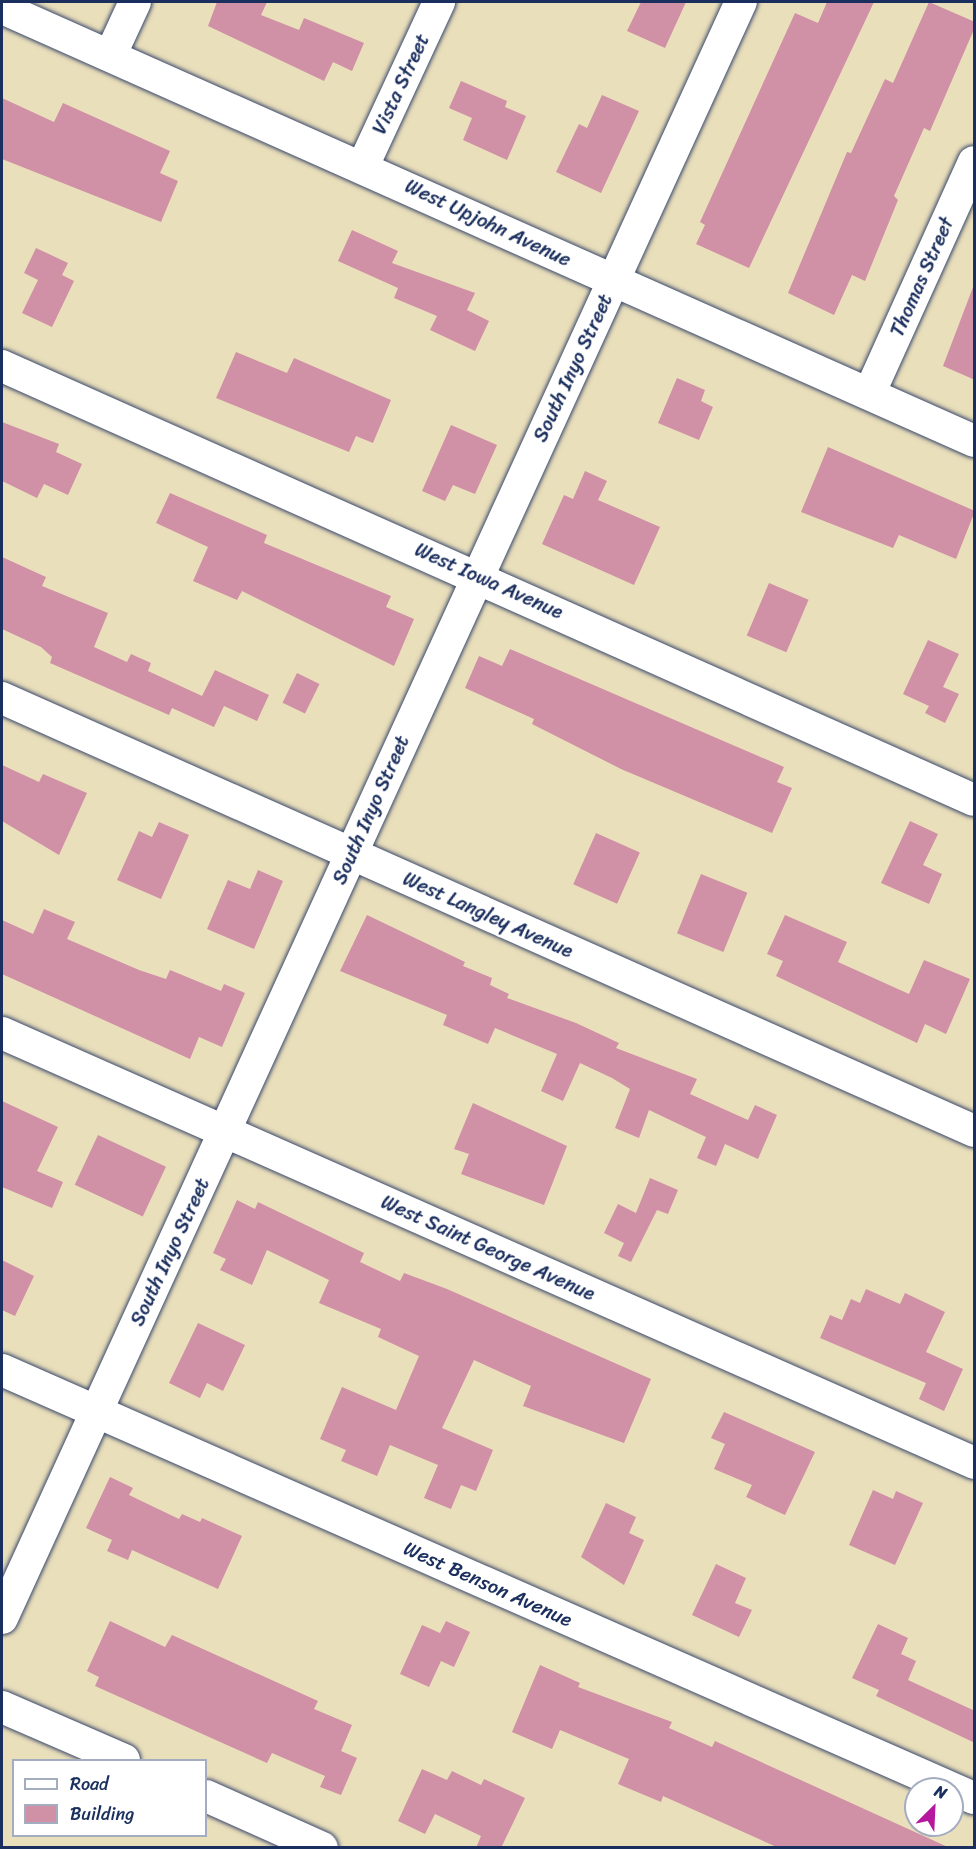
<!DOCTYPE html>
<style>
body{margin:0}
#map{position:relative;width:976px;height:1849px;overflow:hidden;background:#eadfbb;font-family:Sriracha,sans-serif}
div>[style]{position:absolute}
.building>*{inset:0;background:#d090a6;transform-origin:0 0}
.roads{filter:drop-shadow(0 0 2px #3a496c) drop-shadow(0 0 2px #3a496c)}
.minor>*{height:32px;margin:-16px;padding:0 16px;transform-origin:16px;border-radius:16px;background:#fff}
span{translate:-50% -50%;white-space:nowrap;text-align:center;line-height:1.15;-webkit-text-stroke:4.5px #fff;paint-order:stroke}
.street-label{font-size:20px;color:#1b2f5e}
.frame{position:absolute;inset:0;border:3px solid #1b2f5e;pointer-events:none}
.legend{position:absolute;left:12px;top:1759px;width:195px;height:78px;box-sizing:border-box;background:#fff;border:2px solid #a4acbf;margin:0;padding:8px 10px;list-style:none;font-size:18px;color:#1b2f5e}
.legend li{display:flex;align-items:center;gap:12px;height:30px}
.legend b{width:30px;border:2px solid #a4acbf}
.north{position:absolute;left:904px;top:1777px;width:60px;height:60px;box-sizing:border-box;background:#fff;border:2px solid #a4acbf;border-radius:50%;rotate:24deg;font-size:16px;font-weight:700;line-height:24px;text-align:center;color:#1b2f5e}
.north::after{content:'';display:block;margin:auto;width:21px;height:27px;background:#b5179e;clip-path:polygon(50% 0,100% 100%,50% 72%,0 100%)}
</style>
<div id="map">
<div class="building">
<div style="clip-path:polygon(217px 2px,267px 2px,261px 15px,299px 30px,304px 18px,364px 43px,352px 71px,333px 62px,324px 81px,208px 26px)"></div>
<div style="clip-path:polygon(641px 2px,686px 2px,665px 48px,627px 31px)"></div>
<div style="clip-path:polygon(827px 2px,874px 2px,749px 268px,696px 244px,705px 225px,700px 222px,795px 13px,818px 23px)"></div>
<div style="clip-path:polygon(929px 2px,975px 22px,975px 27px,930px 131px,924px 128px,894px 196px,898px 200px,865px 281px,852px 275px,834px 315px,788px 293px,847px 152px,851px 153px,885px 79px,893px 83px)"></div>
<div style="clip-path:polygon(461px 81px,507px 101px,505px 107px,526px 116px,507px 160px,463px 140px,472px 118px,449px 108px)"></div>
<div style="clip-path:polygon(602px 95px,639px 111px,601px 193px,556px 172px,579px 124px,587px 128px)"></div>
<div style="clip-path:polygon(2px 98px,54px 122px,63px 103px,170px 151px,160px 173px,178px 181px,161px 222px,2px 159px)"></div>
<div style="clip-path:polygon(352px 230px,398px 251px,392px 263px,475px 293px,467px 310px,489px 321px,475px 351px,430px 330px,437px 316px,394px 298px,398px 288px,338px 261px)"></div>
<div style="clip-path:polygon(36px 248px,68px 263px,62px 275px,74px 281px,52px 327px,22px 313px,38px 280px,24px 273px)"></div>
<div style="clip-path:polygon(975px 282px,975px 380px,943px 366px)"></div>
<div style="clip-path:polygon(236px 352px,287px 373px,294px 358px,391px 400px,373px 443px,356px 436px,349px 452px,216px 398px)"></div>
<div style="clip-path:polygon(677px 378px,705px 390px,701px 401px,713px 407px,699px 440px,658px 423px)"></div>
<div style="clip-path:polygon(2px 422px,59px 444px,56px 452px,82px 464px,68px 495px,44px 484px,37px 498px,2px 481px)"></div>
<div style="clip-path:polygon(451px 425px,497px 445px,475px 494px,453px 485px,445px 501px,422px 491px)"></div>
<div style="clip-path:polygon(828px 447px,975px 511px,956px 559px,899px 535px,893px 548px,801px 512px)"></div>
<div style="clip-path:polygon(585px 471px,607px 481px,598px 500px,660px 527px,634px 585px,542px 544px,564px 495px,573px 499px)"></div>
<div style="clip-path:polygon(170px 493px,267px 535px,264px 543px,391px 596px,386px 607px,414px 619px,394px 666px,242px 591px,237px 600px,193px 581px,208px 547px,156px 523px)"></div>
<div style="clip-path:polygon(2px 557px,46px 577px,42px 586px,108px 613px,94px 647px,127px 662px,131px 654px,151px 663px,148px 671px,202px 696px,215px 670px,269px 695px,257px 721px,224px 706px,214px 727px,172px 708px,169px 715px,50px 663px,52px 657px,41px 647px,2px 629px)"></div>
<div style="left:769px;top:583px;width:43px;height:57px;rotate:23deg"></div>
<div style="clip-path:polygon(928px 640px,959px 654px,943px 687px,959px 694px,945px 723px,925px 713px,929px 706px,903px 694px)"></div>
<div style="clip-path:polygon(510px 649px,784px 767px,777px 782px,792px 788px,772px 833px,621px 769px,532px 724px,534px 719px,465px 688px,479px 656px,502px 666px)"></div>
<div style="left:297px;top:673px;width:25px;height:33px;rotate:26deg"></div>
<div style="clip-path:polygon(2px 765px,39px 782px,43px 774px,87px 793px,59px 855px,2px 821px)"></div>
<div style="clip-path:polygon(910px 821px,938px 834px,923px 865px,942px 874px,929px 904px,881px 883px)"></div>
<div style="clip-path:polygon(159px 822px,189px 835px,161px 899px,117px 880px,139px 831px,152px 837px)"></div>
<div style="left:596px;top:833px;width:48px;height:56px;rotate:24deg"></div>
<div style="clip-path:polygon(258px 870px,283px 881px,254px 949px,207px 929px,228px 880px,250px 889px)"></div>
<div style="left:701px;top:874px;width:50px;height:64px;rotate:22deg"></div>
<div style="clip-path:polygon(44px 909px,75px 922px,67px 939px,139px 970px,166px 979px,170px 970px,221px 991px,224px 984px,245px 993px,222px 1047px,199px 1037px,190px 1059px,2px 974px,2px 920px,33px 934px)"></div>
<div style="clip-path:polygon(367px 915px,465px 962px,463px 966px,492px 978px,490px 985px,509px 994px,507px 998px,576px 1023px,619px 1043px,616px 1048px,697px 1079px,690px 1094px,748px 1120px,755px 1105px,777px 1115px,758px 1159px,725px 1144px,716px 1166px,697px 1158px,706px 1137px,649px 1110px,639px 1138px,615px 1128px,630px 1089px,612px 1078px,580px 1063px,563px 1101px,541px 1091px,557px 1054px,495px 1028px,488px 1044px,443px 1025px,447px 1015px,340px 971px)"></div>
<div style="clip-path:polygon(785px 915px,847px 942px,838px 962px,909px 994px,924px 960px,970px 979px,946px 1034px,925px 1024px,917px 1043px,776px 976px,783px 961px,767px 954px)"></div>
<div style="clip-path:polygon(2px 1101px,58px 1127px,37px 1171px,63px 1182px,52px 1208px,2px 1187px)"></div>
<div style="clip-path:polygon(473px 1103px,567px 1146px,544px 1205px,461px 1174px,469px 1154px,454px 1149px)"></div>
<div style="left:98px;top:1135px;width:75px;height:55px;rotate:25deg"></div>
<div style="clip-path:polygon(650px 1178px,678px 1190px,668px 1214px,657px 1210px,631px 1262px,618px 1256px,624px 1243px,604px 1233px,618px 1204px,636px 1213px)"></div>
<div style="clip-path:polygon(237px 1200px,255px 1209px,258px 1202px,364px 1253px,360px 1262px,400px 1281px,404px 1273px,447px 1289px,651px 1379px,624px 1443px,523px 1406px,531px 1386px,474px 1360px,442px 1428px,493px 1450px,476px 1491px,461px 1485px,451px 1509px,424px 1498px,438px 1465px,390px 1445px,377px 1476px,341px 1461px,346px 1450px,320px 1439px,342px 1387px,396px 1410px,419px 1356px,378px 1337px,381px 1329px,319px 1303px,329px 1280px,267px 1250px,252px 1285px,220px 1270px,226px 1259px,213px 1253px)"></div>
<div style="clip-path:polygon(2px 1260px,34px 1276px,15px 1316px,2px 1310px)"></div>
<div style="clip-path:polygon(866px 1289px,900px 1304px,905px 1293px,945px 1312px,926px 1352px,963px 1369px,944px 1411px,919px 1399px,926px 1383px,820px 1338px,830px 1315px,842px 1320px,851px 1299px,860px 1303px)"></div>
<div style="clip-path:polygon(198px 1323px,245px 1345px,223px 1391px,207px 1383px,200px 1398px,169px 1383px)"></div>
<div style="clip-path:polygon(724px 1412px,815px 1452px,785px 1515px,746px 1497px,752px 1485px,714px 1469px,725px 1444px,711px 1438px)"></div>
<div style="clip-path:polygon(110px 1477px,133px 1488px,129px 1495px,179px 1519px,182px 1514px,200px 1522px,202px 1518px,242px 1536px,218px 1589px,132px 1550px,128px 1560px,107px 1551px,112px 1540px,86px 1528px)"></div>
<div style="clip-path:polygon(873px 1490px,893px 1499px,896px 1491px,923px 1503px,895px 1565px,849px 1545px)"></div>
<div style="clip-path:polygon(606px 1503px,636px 1517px,629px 1533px,644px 1540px,624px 1585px,581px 1557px)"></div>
<div style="clip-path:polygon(716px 1564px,746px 1578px,735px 1603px,752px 1610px,739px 1637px,692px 1615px)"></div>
<div style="clip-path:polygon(110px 1621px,165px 1647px,172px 1635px,318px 1701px,314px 1709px,352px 1725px,341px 1751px,357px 1758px,341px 1795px,320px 1787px,325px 1776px,272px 1753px,267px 1763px,95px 1686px,99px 1677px,87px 1671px)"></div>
<div style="clip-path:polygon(446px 1621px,470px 1632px,454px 1667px,441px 1661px,429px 1687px,400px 1674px,422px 1625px,440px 1633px)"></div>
<div style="clip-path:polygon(878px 1624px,908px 1638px,901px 1654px,916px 1661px,908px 1680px,975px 1711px,975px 1743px,876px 1696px,879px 1690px,852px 1678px)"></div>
<div style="clip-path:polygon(540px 1665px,580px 1683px,578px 1687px,672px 1722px,669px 1728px,712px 1747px,715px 1741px,950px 1848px,779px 1848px,663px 1796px,661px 1802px,618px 1784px,629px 1759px,560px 1730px,552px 1749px,512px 1732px)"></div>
<div style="clip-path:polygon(422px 1769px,447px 1780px,452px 1771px,481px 1785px,484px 1779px,525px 1798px,501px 1848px,476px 1848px,481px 1836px,435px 1814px,425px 1834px,398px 1821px)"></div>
</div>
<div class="roads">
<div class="minor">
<div style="left:2px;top:8px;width:1064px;rotate:24.01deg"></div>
<div style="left:111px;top:54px;width:57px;rotate:-65.2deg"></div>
<div style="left:363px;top:166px;width:181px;rotate:-65.1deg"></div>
<div style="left:2px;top:366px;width:1064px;rotate:24.06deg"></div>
<div style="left:870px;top:392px;width:252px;rotate:-65.7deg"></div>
<div style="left:2px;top:698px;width:1064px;rotate:24.01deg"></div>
<div style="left:2px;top:1033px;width:1063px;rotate:23.86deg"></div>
<div style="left:2px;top:1370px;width:1062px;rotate:23.77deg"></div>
<div style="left:2px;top:1618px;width:1777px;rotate:-65.43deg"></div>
<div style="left:2px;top:1707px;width:133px;rotate:23.5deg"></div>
<div style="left:206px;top:1796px;width:127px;rotate:24.1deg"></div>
</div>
</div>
<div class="street-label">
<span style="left:401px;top:84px;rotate:-65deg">Vista Street</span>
<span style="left:488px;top:223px;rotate:25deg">West Upjohn Avenue</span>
<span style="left:922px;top:277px;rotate:-66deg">Thomas Street</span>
<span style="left:573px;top:368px;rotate:-65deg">South Inyo Street</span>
<span style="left:489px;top:581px;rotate:24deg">West Iowa Avenue</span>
<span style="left:371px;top:810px;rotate:-66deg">South Inyo Street</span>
<span style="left:488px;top:915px;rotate:24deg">West Langley Avenue</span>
<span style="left:488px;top:1248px;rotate:24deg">West Saint George Avenue</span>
<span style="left:170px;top:1252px;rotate:-65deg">South Inyo Street</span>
<span style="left:488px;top:1584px;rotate:24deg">West Benson Avenue</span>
</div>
<div class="frame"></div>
<ul class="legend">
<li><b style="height:8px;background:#fff"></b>Road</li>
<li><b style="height:16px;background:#d090a6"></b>Building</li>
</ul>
<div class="north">N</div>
</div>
